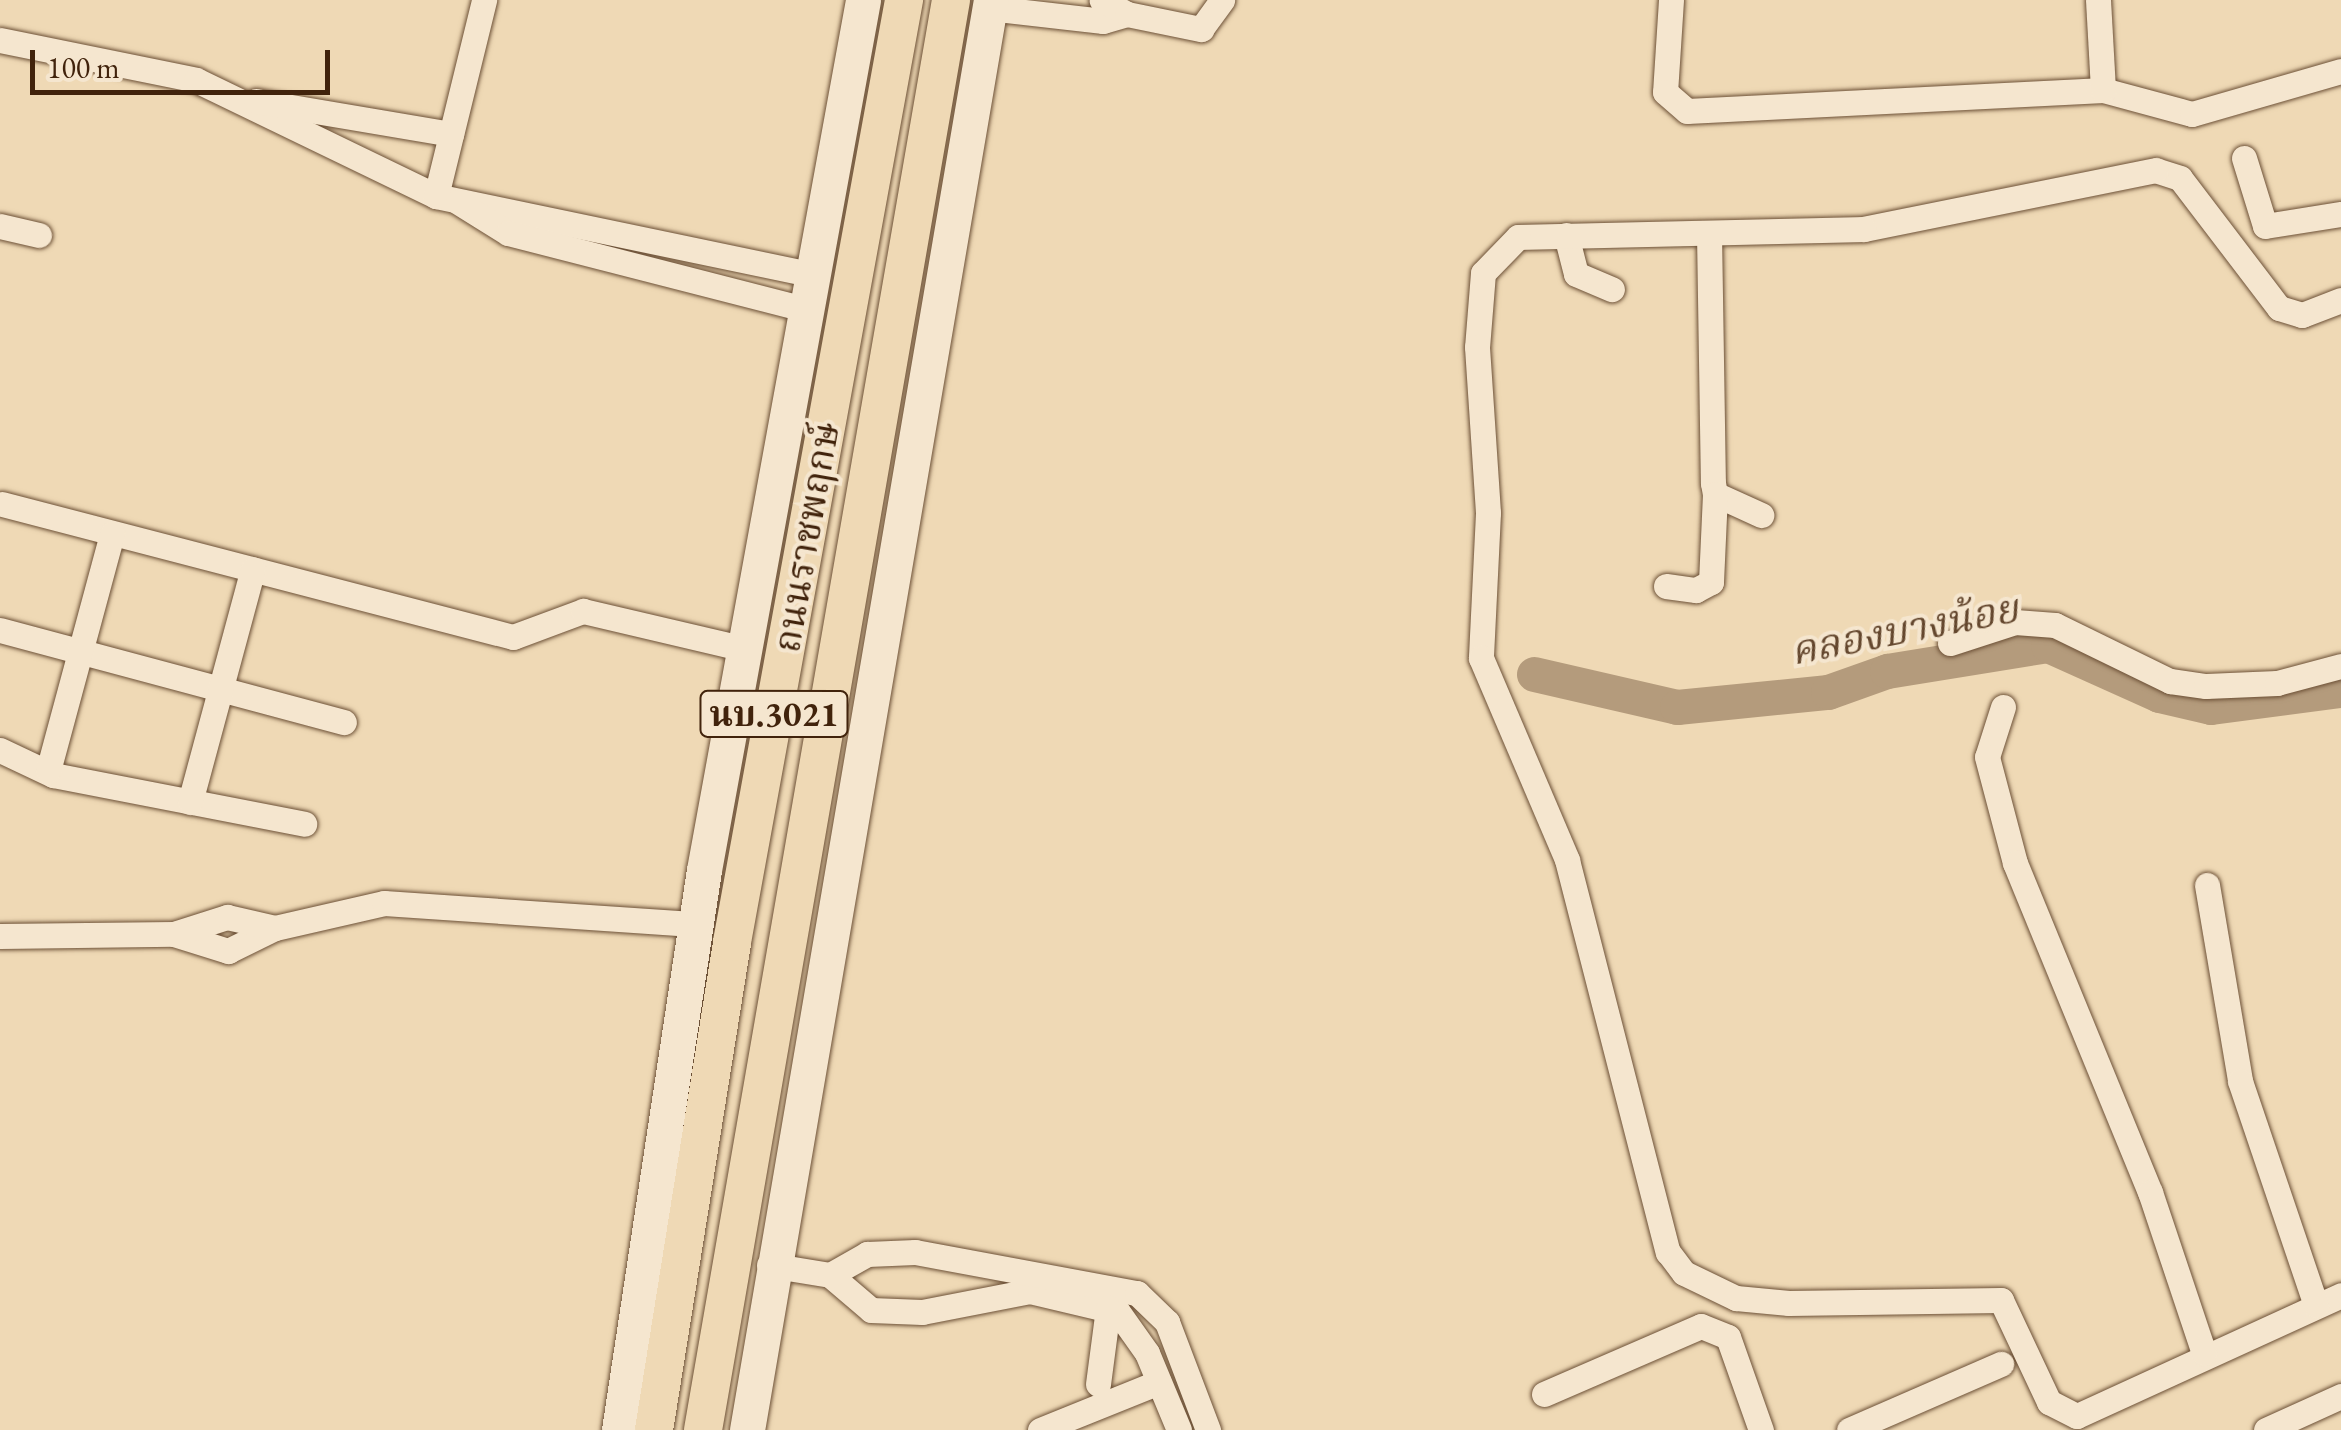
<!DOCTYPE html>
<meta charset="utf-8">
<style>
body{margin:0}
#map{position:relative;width:2341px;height:1430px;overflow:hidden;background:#efd9b5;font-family:"EB Garamond","Noto Serif Thai",serif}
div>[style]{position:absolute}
.river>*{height:35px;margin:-17.5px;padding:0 17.5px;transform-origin:17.5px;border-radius:17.5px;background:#b49b7c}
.roads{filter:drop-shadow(0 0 2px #6c5036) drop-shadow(0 0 2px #6c5036)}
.minor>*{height:25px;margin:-12.5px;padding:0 12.5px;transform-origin:12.5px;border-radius:12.5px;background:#f5e6cf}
.secondary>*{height:35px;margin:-17.5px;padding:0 17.5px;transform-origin:17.5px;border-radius:17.5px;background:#f5e6cf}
.primary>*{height:38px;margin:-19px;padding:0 19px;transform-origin:19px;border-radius:19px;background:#efd9b5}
span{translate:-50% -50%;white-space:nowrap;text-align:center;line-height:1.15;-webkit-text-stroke:8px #f5e6cf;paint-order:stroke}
.shield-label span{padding:2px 8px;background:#f5e6cf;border:2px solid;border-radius:8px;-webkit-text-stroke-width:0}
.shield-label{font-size:35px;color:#41230c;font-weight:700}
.street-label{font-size:38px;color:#41230c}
.water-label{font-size:40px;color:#64472e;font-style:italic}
.scale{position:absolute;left:30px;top:50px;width:300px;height:45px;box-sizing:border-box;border:5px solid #41230c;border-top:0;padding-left:12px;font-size:30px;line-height:35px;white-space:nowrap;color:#41230c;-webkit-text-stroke:8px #f5e6cf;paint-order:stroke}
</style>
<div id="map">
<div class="river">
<div style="left:1534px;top:674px;width:147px;rotate:13deg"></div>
<div style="left:1677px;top:707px;width:152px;rotate:-5.7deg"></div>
<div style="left:1828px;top:692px;width:63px;rotate:-19.6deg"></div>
<div style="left:1887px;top:671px;width:163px;rotate:-9.2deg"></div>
<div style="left:2048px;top:645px;width:122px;rotate:24.2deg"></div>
<div style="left:2159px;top:695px;width:53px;rotate:13deg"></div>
<div style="left:2211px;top:707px;width:131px;rotate:-7.5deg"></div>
</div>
<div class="roads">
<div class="minor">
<div style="left:1671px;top:0;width:92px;rotate:93.7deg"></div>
<div style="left:1665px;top:92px;width:29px;rotate:41deg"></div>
<div style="left:1687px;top:111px;width:417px;rotate:-2.9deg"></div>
<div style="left:2103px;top:90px;width:92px;rotate:15.1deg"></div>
<div style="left:2192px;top:114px;width:155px;rotate:-16.1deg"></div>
<div style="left:2098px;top:0;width:90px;rotate:86.8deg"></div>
<div style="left:989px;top:8px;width:115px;rotate:6.5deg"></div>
<div style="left:1103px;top:21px;width:25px;rotate:-16deg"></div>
<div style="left:1127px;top:14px;width:29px;rotate:-151deg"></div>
<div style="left:1127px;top:14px;width:76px;rotate:11.5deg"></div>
<div style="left:1201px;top:29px;width:36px;rotate:-54deg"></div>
<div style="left:0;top:40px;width:200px;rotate:11.5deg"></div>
<div style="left:196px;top:80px;width:267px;rotate:25.8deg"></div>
<div style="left:436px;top:196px;width:385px;rotate:11.8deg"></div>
<div style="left:256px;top:101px;width:198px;rotate:9.6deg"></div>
<div style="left:2244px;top:158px;width:71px;rotate:72.8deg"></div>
<div style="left:2265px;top:226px;width:77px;rotate:-9deg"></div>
<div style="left:436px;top:196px;width:202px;rotate:-76.2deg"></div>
<div style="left:458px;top:202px;width:59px;rotate:31.8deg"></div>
<div style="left:508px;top:233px;width:309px;rotate:14.4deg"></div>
<div style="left:0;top:226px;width:40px;rotate:13deg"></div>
<div style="left:1709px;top:233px;width:250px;rotate:89.1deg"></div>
<div style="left:1713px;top:483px;width:11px;rotate:80deg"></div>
<div style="left:1715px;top:494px;width:51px;rotate:24.5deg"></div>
<div style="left:1566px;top:235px;width:40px;rotate:75.6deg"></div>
<div style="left:1576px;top:274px;width:39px;rotate:23deg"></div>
<div style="left:2341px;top:300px;width:42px;rotate:159deg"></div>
<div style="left:2302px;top:315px;width:24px;rotate:-163deg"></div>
<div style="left:2279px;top:308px;width:163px;rotate:-127.3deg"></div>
<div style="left:2180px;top:178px;width:25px;rotate:-162deg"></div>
<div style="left:2156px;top:170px;width:298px;rotate:168.6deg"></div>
<div style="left:1864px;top:229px;width:346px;rotate:178.7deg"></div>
<div style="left:1518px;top:237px;width:50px;rotate:134.2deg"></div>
<div style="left:1483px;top:273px;width:74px;rotate:94.6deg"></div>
<div style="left:1477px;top:347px;width:166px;rotate:86.2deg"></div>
<div style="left:1488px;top:513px;width:145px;rotate:92.8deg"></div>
<div style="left:1481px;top:658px;width:220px;rotate:66.9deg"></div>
<div style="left:1567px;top:860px;width:405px;rotate:75.6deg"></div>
<div style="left:1668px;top:1252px;width:26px;rotate:53deg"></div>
<div style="left:1684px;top:1273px;width:58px;rotate:25.7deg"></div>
<div style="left:1736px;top:1298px;width:53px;rotate:5.4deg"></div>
<div style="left:1789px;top:1303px;width:212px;rotate:-0.8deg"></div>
<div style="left:2001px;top:1300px;width:113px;rotate:64.8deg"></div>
<div style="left:2049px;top:1402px;width:31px;rotate:27deg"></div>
<div style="left:2077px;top:1416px;width:290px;rotate:-24.6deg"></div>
<div style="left:2px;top:504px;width:528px;rotate:14.59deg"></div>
<div style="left:513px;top:637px;width:75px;rotate:-20.4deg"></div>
<div style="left:583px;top:611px;width:166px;rotate:13.2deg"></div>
<div style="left:1666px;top:586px;width:30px;rotate:8deg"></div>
<div style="left:1696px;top:590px;width:17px;rotate:-28deg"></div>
<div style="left:1711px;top:582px;width:88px;rotate:-87.4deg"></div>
<div style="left:0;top:630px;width:356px;rotate:15deg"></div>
<div style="left:1950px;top:643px;width:68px;rotate:-17.9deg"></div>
<div style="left:2015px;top:622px;width:40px;rotate:4.3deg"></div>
<div style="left:2055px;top:625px;width:128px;rotate:26deg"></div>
<div style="left:2170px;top:681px;width:36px;rotate:8deg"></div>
<div style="left:2206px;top:686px;width:71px;rotate:-2.4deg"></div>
<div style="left:2277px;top:683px;width:66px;rotate:-14.9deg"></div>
<div style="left:2003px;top:707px;width:52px;rotate:107.7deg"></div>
<div style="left:1987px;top:757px;width:110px;rotate:75.2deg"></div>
<div style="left:2015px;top:863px;width:356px;rotate:67.7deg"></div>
<div style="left:2150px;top:1192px;width:170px;rotate:71.5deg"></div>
<div style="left:0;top:750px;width:59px;rotate:25.3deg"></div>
<div style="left:53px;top:775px;width:256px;rotate:11deg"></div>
<div style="left:48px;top:771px;width:246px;rotate:-74.9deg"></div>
<div style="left:190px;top:802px;width:241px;rotate:-74.9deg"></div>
<div style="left:2207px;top:885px;width:199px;rotate:80.4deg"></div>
<div style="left:2240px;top:1081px;width:237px;rotate:71.3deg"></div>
<div style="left:174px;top:934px;width:57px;rotate:17.5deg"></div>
<div style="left:228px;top:951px;width:52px;rotate:-26.1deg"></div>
<div style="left:275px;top:928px;width:112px;rotate:-12.9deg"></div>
<div style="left:384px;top:903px;width:313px;rotate:3.9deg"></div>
<div style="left:0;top:936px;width:174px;rotate:-0.7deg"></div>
<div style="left:174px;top:934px;width:56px;rotate:-17.8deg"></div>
<div style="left:227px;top:917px;width:49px;rotate:12.9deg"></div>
<div style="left:769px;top:1265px;width:62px;rotate:9.3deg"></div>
<div style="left:830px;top:1275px;width:54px;rotate:40.5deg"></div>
<div style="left:871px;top:1310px;width:51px;rotate:2.2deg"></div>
<div style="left:922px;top:1312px;width:110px;rotate:-11deg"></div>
<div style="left:1030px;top:1291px;width:90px;rotate:13.4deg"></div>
<div style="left:1118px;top:1312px;width:50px;rotate:54.7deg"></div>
<div style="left:1147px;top:1353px;width:83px;rotate:67.4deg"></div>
<div style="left:830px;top:1275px;width:43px;rotate:-29.6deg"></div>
<div style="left:867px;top:1254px;width:48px;rotate:-2.4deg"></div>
<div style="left:915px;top:1252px;width:226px;rotate:10.5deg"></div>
<div style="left:1137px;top:1293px;width:42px;rotate:44deg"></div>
<div style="left:1167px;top:1322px;width:116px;rotate:69.2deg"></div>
<div style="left:1098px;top:1384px;width:77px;rotate:-82.5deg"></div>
<div style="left:1544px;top:1394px;width:171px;rotate:-23.4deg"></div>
<div style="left:1701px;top:1326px;width:29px;rotate:22deg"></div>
<div style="left:1728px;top:1337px;width:99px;rotate:70.5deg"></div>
<div style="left:1040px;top:1430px;width:128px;rotate:-22deg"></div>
<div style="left:1849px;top:1430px;width:166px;rotate:-23.5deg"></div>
<div style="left:2266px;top:1430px;width:82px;rotate:-24.4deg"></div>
</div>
<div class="secondary">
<div style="left:619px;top:1430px;width:566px;rotate:-81.37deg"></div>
<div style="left:704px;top:870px;width:884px;rotate:-79.64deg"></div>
<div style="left:747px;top:1430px;width:1451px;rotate:-80.32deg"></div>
</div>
<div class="primary">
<div style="left:654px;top:1430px;width:494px;rotate:-80.9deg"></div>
<div style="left:732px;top:942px;width:958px;rotate:-79.65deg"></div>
<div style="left:703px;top:1430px;width:1451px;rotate:-80.16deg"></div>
</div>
</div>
<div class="shield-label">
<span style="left:774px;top:714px">นบ.3021</span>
</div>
<div class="street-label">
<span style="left:806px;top:537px;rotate:-80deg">ถนนราชพฤกษ์</span>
</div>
<div class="water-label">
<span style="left:1904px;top:629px;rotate:-11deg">คลองบางน้อย</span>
</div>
<div class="scale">100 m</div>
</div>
